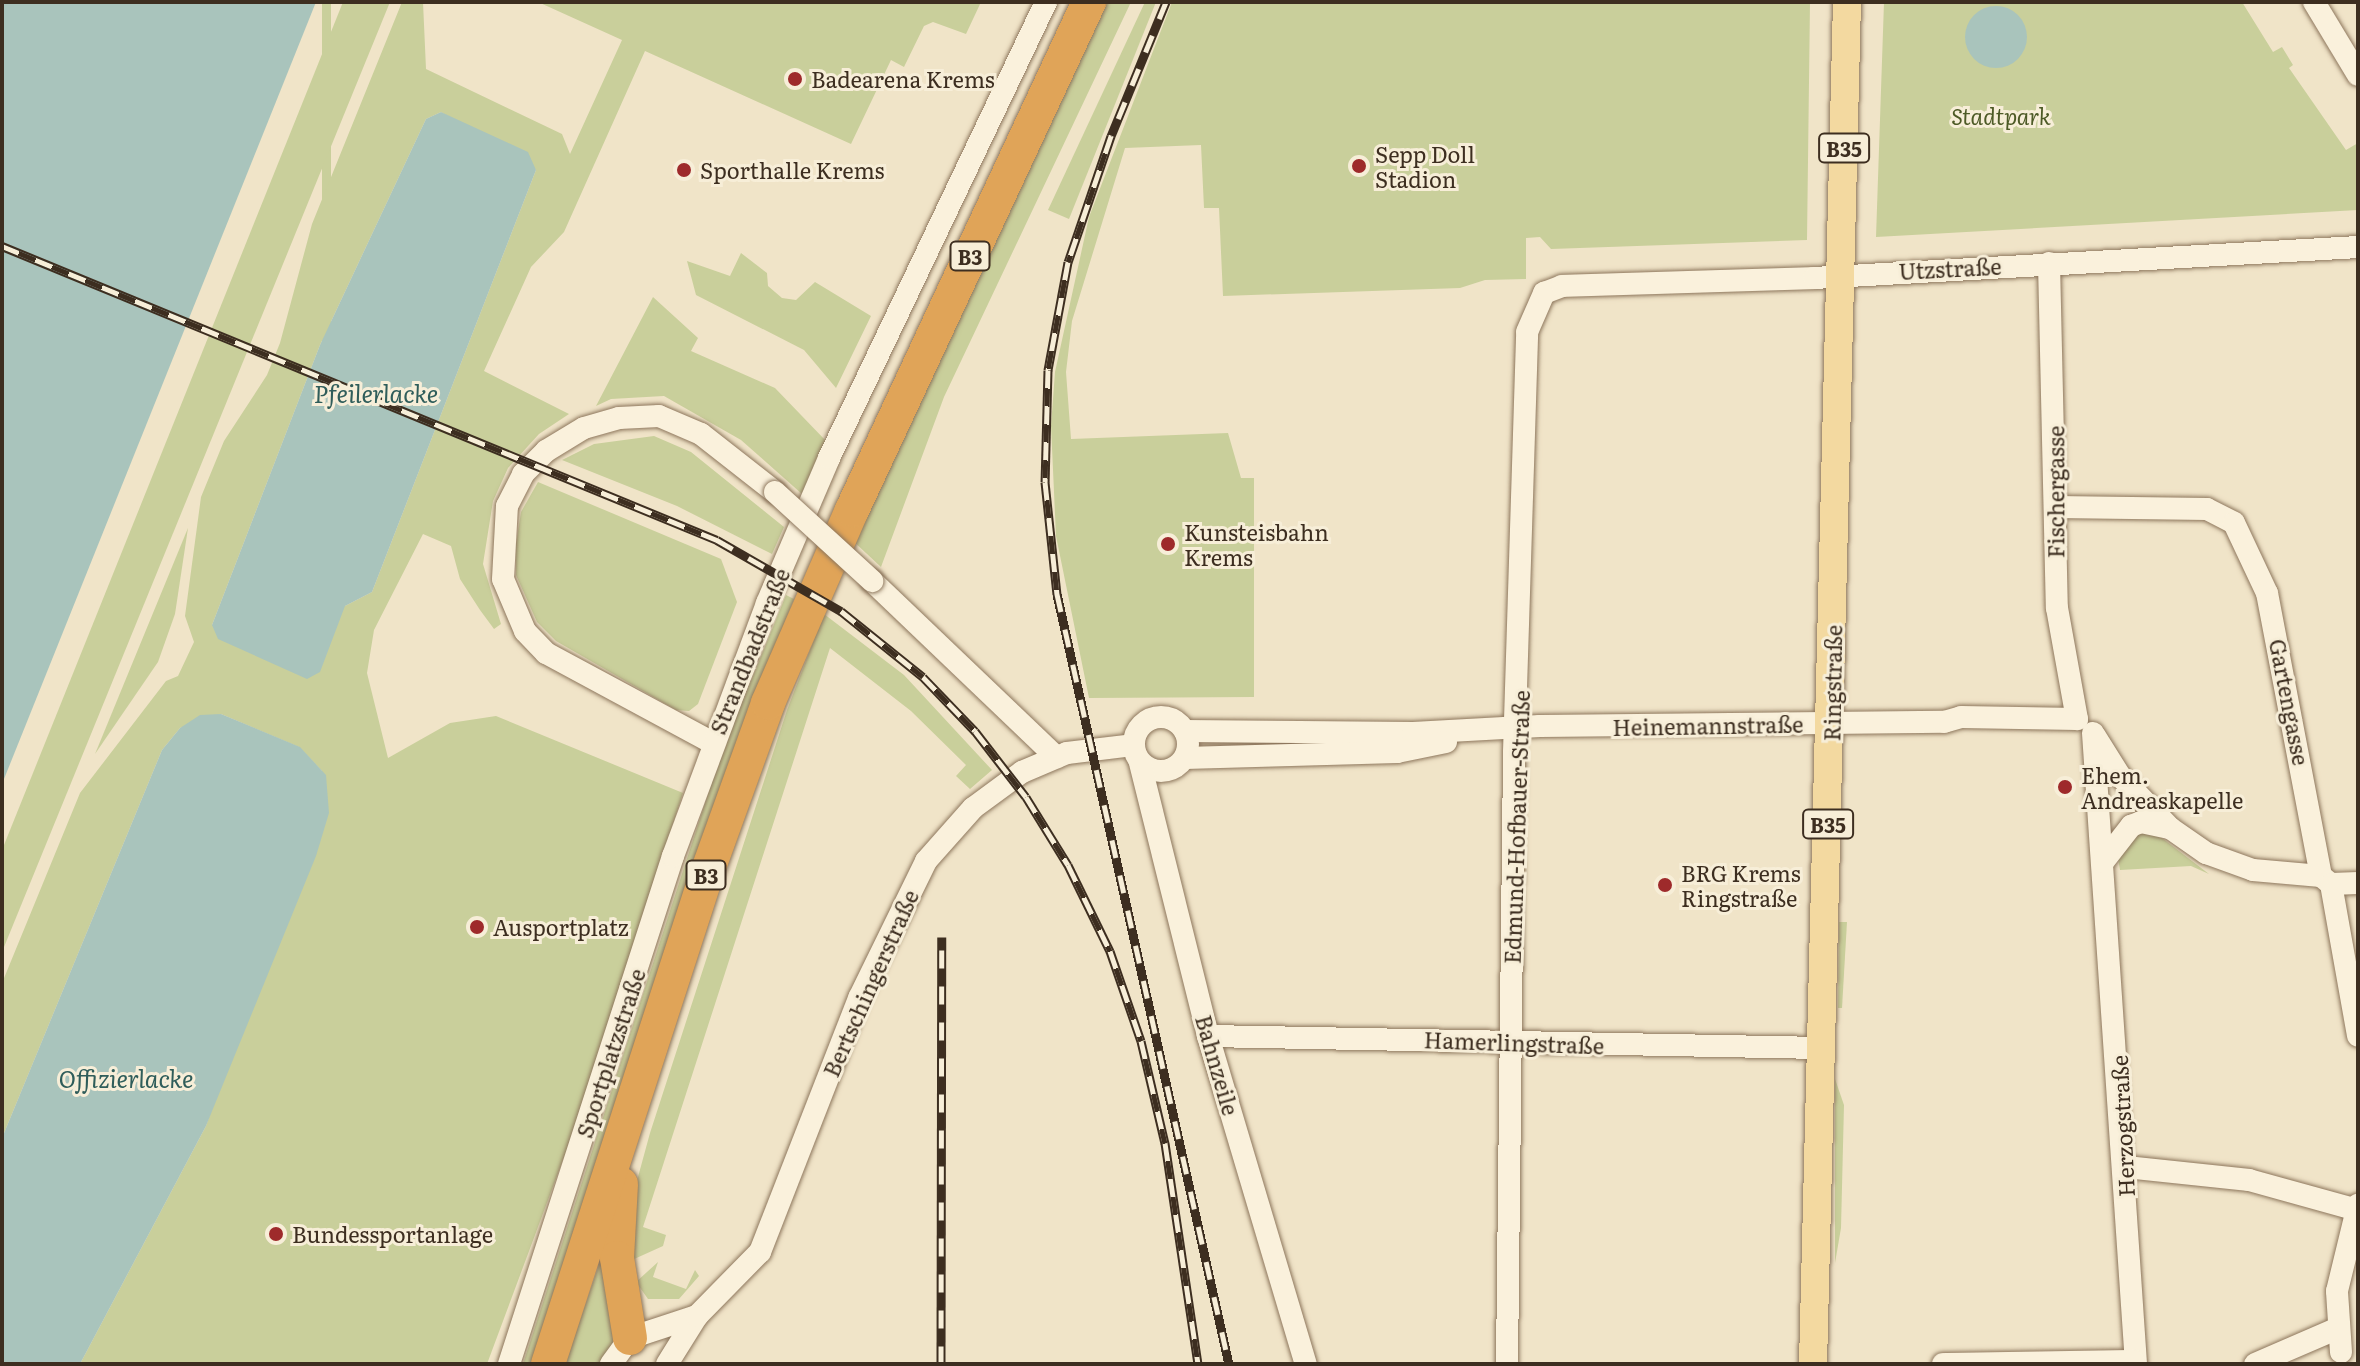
<!DOCTYPE html>
<meta charset="utf-8">
<style>
body{margin:0}
#map{position:relative;width:2360px;height:1366px;overflow:hidden;background:#f0e4c8;font-family:Literata,serif}
div>[style]{position:absolute}
.green>*{inset:0;background:#c9cf9b;transform-origin:0 0}
.water>*{inset:0;background:#a9c4bc}
.round{border-radius:50%}
.roads{filter:drop-shadow(0 0 2px #8d765c) drop-shadow(0 0 2px #8d765c)}
.minor>*{height:22px;margin:-11px;padding:0 11px;transform-origin:11px;border-radius:11px;background:#faf1dc}
.minor>.ring{margin:-11px;padding:0;box-sizing:content-box;background:none;border:22px solid #faf1dc;border-radius:50%}
.major>*{height:28px;margin:-14px;padding:0 14px;transform-origin:14px;border-radius:14px;background:#f3d9a0}
.highway>*{height:34px;margin:-17px;padding:0 17px;transform-origin:17px;border-radius:17px;background:#e0a458}
.rail>*{height:9px;margin-top:-4.5px;transform-origin:0;background:repeating-linear-gradient(90deg,#f7eed8 0 18px,#3d2e20 0 36px);box-sizing:border-box;border-block:2px solid #3d2e20}
.bridges{filter:drop-shadow(0 0 2px #8d765c) drop-shadow(0 0 2px #8d765c)}
.minor-bridge>*{height:22px;margin:-11px;padding:0 11px;transform-origin:11px;border-radius:11px;background:#faf1dc}
.dots>*{width:22px;height:22px;translate:-50% -50%;box-sizing:border-box;border:4px solid #f7eed8;border-radius:50%}
span{translate:-50% -50%;white-space:nowrap;text-align:center;line-height:1.15;-webkit-text-stroke:6px #f7eed8;paint-order:stroke}
.shield-label span{padding:2px 6px;background:#f7eed8;border:2px solid;border-radius:6px;-webkit-text-stroke-width:0}
.shield-label{font-size:20px;color:#3d2e20;font-weight:700}
.poi-label{font-size:22px;color:#3d2e20}
.left{translate:0 -50%;text-align:left}
.park-label{font-size:22px;color:#4d5a26;font-style:italic}
.street-label{font-size:22px;color:#3d2e20}
.water-label{font-size:24px;color:#2f5d5a;font-style:italic}
.frame{position:absolute;inset:0;border:4px solid #3d2e20;pointer-events:none}
</style>
<div id="map">
<div class="green">
<div style="left:322px;top:2px;width:9px;height:859px"></div>
<div style="clip-path:polygon(343px 2px,390px 2px,2px 952px,2px 850px)"></div>
<div style="clip-path:polygon(evenodd,402px 2px,423px 2px,426px 69px,562px 134px,570px 154px,622px 40px,538px 2px,981px 2px,966px 34px,933px 22px,924px 26px,904px 67px,891px 60px,851px 144px,645px 51px,564px 232px,531px 267px,484px 371px,569px 414px,539px 434px,508px 468px,493px 501px,483px 564px,501px 624px,494px 629px,480px 610px,460px 579px,451px 546px,423px 534px,374px 630px,367px 673px,388px 758px,450px 723px,496px 716px,683px 793px,567px 1149px,487px 1364px,80px 1364px,206px 1126px,326px 775px,299px 747px,221px 714px,180px 728px,162px 750px,2px 1138px,2px 983px,80px 793px,166px 681px,178px 676px,194px 642px,185px 616px,201px 497px,224px 441px,267px 375px,280px 343px,312px 224px,402px 2px,441px 112px,536px 170px,372px 592px,345px 606px,212px 625px,320px 345px,426px 119px,441px 112px)"></div>
<div style="clip-path:polygon(1102px 2px,1131px 2px,944px 397px,881px 567px,852px 540px)"></div>
<div style="clip-path:polygon(1145px 2px,1156px 2px,1069px 219px,1048px 210px)"></div>
<div style="clip-path:polygon(1172px 2px,1810px 2px,1807px 240px,1551px 249px,1540px 237px,1526px 238px,1526px 279px,1485px 280px,1460px 288px,1223px 296px,1219px 208px,1204px 208px,1201px 145px,1125px 148px,1072px 321px,1066px 372px,1071px 439px,1228px 433px,1241px 478px,1254px 478px,1254px 697px,1089px 698px,1056px 536px,1051px 426px,1055px 372px,1089px 217px)"></div>
<div style="clip-path:polygon(1884px 2px,2242px 2px,2273px 52px,2282px 47px,2293px 65px,2289px 68px,2346px 150px,2358px 143px,2358px 210px,1876px 237px)"></div>
<div style="clip-path:polygon(741px 253px,767px 273px,768px 286px,782px 298px,796px 300px,815px 282px,871px 316px,836px 388px,804px 350px,696px 295px,687px 261px,730px 276px)"></div>
<div style="clip-path:polygon(653px 297px,698px 338px,691px 351px,775px 388px,827px 442px,802px 494px,741px 440px,664px 396px,611px 399px,596px 406px)"></div>
<div style="clip-path:polygon(654px 436px,691px 452px,784px 527px,772px 554px,677px 506px,562px 460px,594px 444px)"></div>
<div style="clip-path:polygon(538px 482px,721px 559px,737px 602px,698px 704px,689px 711px,676px 710px,556px 641px,537px 622px,516px 575px,516px 544px,521px 512px)"></div>
<div style="clip-path:polygon(188px 528px,175px 614px,158px 662px,95px 754px)"></div>
<div style="clip-path:polygon(786px 595px,794px 599px,754px 698px,532px 1364px,523px 1364px,720px 757px)"></div>
<div style="clip-path:polygon(824px 614px,904px 675px,992px 770px,970px 789px,956px 776px,966px 765px,911px 711px,830px 648px,643px 1227px,666px 1235px,663px 1246px,632px 1260px,635px 1188px,650px 1133px,787px 710px)"></div>
<div style="clip-path:polygon(2142px 829px,2158px 835px,2209px 874px,2191px 866px,2120px 870px,2118px 858px)"></div>
<div style="clip-path:polygon(1839px 922px,1847px 922px,1842px 1008px,1838px 1008px)"></div>
<div style="clip-path:polygon(1835px 1079px,1844px 1105px,1841px 1228px,1835px 1263px)"></div>
<div style="clip-path:polygon(601px 1259px,616px 1339px,599px 1364px,565px 1364px)"></div>
<div style="clip-path:polygon(658px 1262px,653px 1277px,686px 1289px,695px 1270px,699px 1276px,679px 1299px,648px 1299px,636px 1282px)"></div>
</div>
<div class="water">
<div style="clip-path:polygon(2px 2px,316px 2px,2px 784px)"></div>
<div class="round" style="left:1965px;top:6px;width:62px;height:62px"></div>
<div style="clip-path:polygon(441px 112px,528px 152px,536px 170px,372px 592px,345px 606px,320px 672px,307px 679px,218px 639px,212px 625px,320px 345px,426px 119px)"></div>
<div style="clip-path:polygon(221px 714px,300px 747px,326px 775px,329px 813px,316px 856px,206px 1126px,80px 1364px,2px 1364px,2px 1138px,162px 750px,180px 728px,200px 715px)"></div>
</div>
<div class="roads">
<div class="minor">
<div style="left:2314px;top:2px;width:85px;rotate:58.9deg"></div>
<div style="left:2049px;top:263px;width:345px;rotate:88.7deg"></div>
<div style="left:2057px;top:608px;width:113px;rotate:79.8deg"></div>
<div style="left:2056px;top:507px;width:151px;rotate:0.8deg"></div>
<div style="left:2207px;top:509px;width:30px;rotate:27deg"></div>
<div style="left:2234px;top:523px;width:77px;rotate:64.8deg"></div>
<div style="left:2267px;top:593px;width:288px;rotate:79.2deg"></div>
<div style="left:2321px;top:876px;width:13px;rotate:39deg"></div>
<div style="left:872px;top:581px;width:255px;rotate:43.7deg"></div>
<div class="ring" style="left:1134px;top:717px;width:32px;height:32px"></div>
<div style="left:1185px;top:731px;width:228px;rotate:0.5deg"></div>
<div style="left:1413px;top:733px;width:127px;rotate:-3.2deg"></div>
<div style="left:1540px;top:726px;width:404px;rotate:-0.6deg"></div>
<div style="left:1944px;top:722px;width:18px;rotate:-16deg"></div>
<div style="left:1961px;top:717px;width:116px;rotate:1deg"></div>
<div style="left:2093px;top:733px;width:632px;rotate:86.1deg"></div>
<div style="left:2095px;top:736px;width:47px;rotate:58deg"></div>
<div style="left:2120px;top:776px;width:72px;rotate:46.1deg"></div>
<div style="left:2170px;top:828px;width:44px;rotate:34.8deg"></div>
<div style="left:2206px;top:853px;width:50px;rotate:19.9deg"></div>
<div style="left:2253px;top:870px;width:68px;rotate:5deg"></div>
<div style="left:713px;top:743px;width:190px;rotate:-151.7deg"></div>
<div style="left:546px;top:653px;width:30px;rotate:-134deg"></div>
<div style="left:525px;top:631px;width:56px;rotate:-112.9deg"></div>
<div style="left:503px;top:579px;width:73px;rotate:-86.9deg"></div>
<div style="left:507px;top:506px;width:36px;rotate:-63deg"></div>
<div style="left:523px;top:474px;width:33px;rotate:-45deg"></div>
<div style="left:546px;top:451px;width:44px;rotate:-31.2deg"></div>
<div style="left:584px;top:428px;width:36px;rotate:-16deg"></div>
<div style="left:619px;top:418px;width:40px;rotate:-2.9deg"></div>
<div style="left:659px;top:416px;width:46px;rotate:23.2deg"></div>
<div style="left:701px;top:434px;width:94px;rotate:38.1deg"></div>
<div style="left:1185px;top:758px;width:212px;rotate:-1.6deg"></div>
<div style="left:1397px;top:752px;width:50px;rotate:-11.5deg"></div>
<div style="left:1140px;top:763px;width:281px;rotate:76deg"></div>
<div style="left:1208px;top:1036px;width:342px;rotate:73.4deg"></div>
<div style="left:2103px;top:862px;width:46px;rotate:-52.1deg"></div>
<div style="left:2131px;top:826px;width:11px;rotate:-22deg"></div>
<div style="left:2141px;top:822px;width:30px;rotate:12deg"></div>
<div style="left:2331px;top:884px;width:154px;rotate:79.9deg"></div>
<div style="left:2331px;top:884px;width:27px;rotate:-2deg"></div>
<div style="left:1208px;top:1036px;width:613px;rotate:1.12deg"></div>
<div style="left:2126px;top:1167px;width:124px;rotate:6deg"></div>
<div style="left:2249px;top:1180px;width:112px;rotate:15.5deg"></div>
<div style="left:2341px;top:1352px;width:61px;rotate:-93.8deg"></div>
<div style="left:2337px;top:1291px;width:89px;rotate:-76.3deg"></div>
<div style="left:509px;top:1364px;width:534px;rotate:-72.11deg"></div>
<div style="left:673px;top:856px;width:270px;rotate:-69.6deg"></div>
<div style="left:767px;top:603px;width:158px;rotate:-66.8deg"></div>
<div style="left:829px;top:458px;width:505px;rotate:-64.55deg"></div>
<div style="left:611px;top:1364px;width:32px;rotate:-54deg"></div>
<div style="left:630px;top:1338px;width:71px;rotate:-18.2deg"></div>
<div style="left:667px;top:1364px;width:57px;rotate:-58deg"></div>
<div style="left:697px;top:1316px;width:90px;rotate:-45.5deg"></div>
<div style="left:760px;top:1252px;width:273px;rotate:-68.7deg"></div>
<div style="left:859px;top:998px;width:153px;rotate:-63.9deg"></div>
<div style="left:926px;top:861px;width:71px;rotate:-48.4deg"></div>
<div style="left:973px;top:808px;width:61px;rotate:-36.3deg"></div>
<div style="left:1022px;top:772px;width:49px;rotate:-22.9deg"></div>
<div style="left:1067px;top:753px;width:66px;rotate:-6.9deg"></div>
<div style="left:1507px;top:1364px;width:612px;rotate:-89.34deg"></div>
<div style="left:1514px;top:752px;width:420px;rotate:-88.2deg"></div>
<div style="left:1527px;top:332px;width:43px;rotate:-66.4deg"></div>
<div style="left:1544px;top:293px;width:19px;rotate:-21deg"></div>
<div style="left:1562px;top:286px;width:252px;rotate:-1.8deg"></div>
<div style="left:1814px;top:278px;width:545px;rotate:-3.26deg"></div>
<div style="left:1943px;top:1364px;width:191px;rotate:-0.9deg"></div>
<div style="left:2255px;top:1364px;width:88px;rotate:-23.4deg"></div>
</div>
<div class="major">
<div style="left:1813px;top:1364px;width:1362px;rotate:-88.57deg"></div>
</div>
<div class="highway">
<div style="left:621px;top:1184px;width:74px;rotate:93.1deg"></div>
<div style="left:617px;top:1258px;width:81px;rotate:80.8deg"></div>
<div style="left:548px;top:1364px;width:519px;rotate:-72.05deg"></div>
<div style="left:708px;top:870px;width:177px;rotate:-70.2deg"></div>
<div style="left:768px;top:703px;width:210px;rotate:-66.5deg"></div>
<div style="left:852px;top:510px;width:561px;rotate:-64.99deg"></div>
</div>
</div>
<div class="rail">
<div style="left:1166px;top:2px;width:145px;rotate:112.3deg"></div>
<div style="left:1111px;top:136px;width:133px;rotate:108.8deg"></div>
<div style="left:1068px;top:262px;width:110px;rotate:100.5deg"></div>
<div style="left:1048px;top:370px;width:112px;rotate:91.5deg"></div>
<div style="left:1045px;top:482px;width:113px;rotate:83.9deg"></div>
<div style="left:1057px;top:594px;width:789px;rotate:77.41deg"></div>
<div style="left:2px;top:246px;width:773px;rotate:22.35deg"></div>
<div style="left:717px;top:540px;width:143px;rotate:29.8deg"></div>
<div style="left:841px;top:611px;width:105px;rotate:38.8deg"></div>
<div style="left:923px;top:677px;width:75px;rotate:46.1deg"></div>
<div style="left:975px;top:731px;width:83px;rotate:52.3deg"></div>
<div style="left:1026px;top:797px;width:80px;rotate:58.3deg"></div>
<div style="left:1068px;top:865px;width:96px;rotate:64deg"></div>
<div style="left:1110px;top:951px;width:95px;rotate:71deg"></div>
<div style="left:1141px;top:1041px;width:105px;rotate:76.8deg"></div>
<div style="left:1165px;top:1143px;width:223px;rotate:81.5deg"></div>
<div style="left:941px;top:1364px;width:427px;rotate:-89.9deg"></div>
</div>
<div class="bridges">
<div class="minor-bridge">
<div style="left:775px;top:492px;width:132px;rotate:42.5deg"></div>
</div>
</div>
<div class="dots">
<div style="left:795px;top:79px;background:#9e2a2b"></div>
<div style="left:1359px;top:166px;background:#9e2a2b"></div>
<div style="left:684px;top:170px;background:#9e2a2b"></div>
<div style="left:1168px;top:544px;background:#9e2a2b"></div>
<div style="left:2065px;top:787px;background:#9e2a2b"></div>
<div style="left:1665px;top:885px;background:#9e2a2b"></div>
<div style="left:477px;top:927px;background:#9e2a2b"></div>
<div style="left:276px;top:1234px;background:#9e2a2b"></div>
</div>
<div class="shield-label">
<span style="left:1844px;top:148px">B35</span>
<span style="left:970px;top:256px">B3</span>
<span style="left:1828px;top:824px">B35</span>
<span style="left:706px;top:875px">B3</span>
</div>
<div class="poi-label">
<span class="left" style="left:811px;top:79px">Badearena Krems</span>
<span class="left" style="left:1375px;top:166px">Sepp Doll<br>Stadion</span>
<span class="left" style="left:700px;top:170px">Sporthalle Krems</span>
<span class="left" style="left:1184px;top:544px">Kunsteisbahn<br>Krems</span>
<span class="left" style="left:2081px;top:787px">Ehem.<br>Andreaskapelle</span>
<span class="left" style="left:1681px;top:885px">BRG Krems<br>Ringstraße</span>
<span class="left" style="left:493px;top:927px">Ausportplatz</span>
<span class="left" style="left:292px;top:1234px">Bundessportanlage</span>
</div>
<div class="park-label">
<span style="left:2001px;top:116px">Stadtpark</span>
</div>
<div class="street-label">
<span style="left:1950px;top:268px;rotate:-3deg">Utzstraße</span>
<span style="left:2055px;top:492px;rotate:-90deg">Fischergasse</span>
<span style="left:749px;top:651px;rotate:-68deg">Strandbadstraße</span>
<span style="left:1832px;top:683px;rotate:-89deg">Ringstraße</span>
<span style="left:2290px;top:702px;rotate:79deg">Gartengasse</span>
<span style="left:1708px;top:725px;rotate:-1deg">Heinemannstraße</span>
<span style="left:1516px;top:827px;rotate:-88deg">Edmund-Hofbauer-Straße</span>
<span style="left:870px;top:983px;rotate:-66deg">Bertschingerstraße</span>
<span style="left:1514px;top:1042px;rotate:2deg">Hamerlingstraße</span>
<span style="left:610px;top:1053px;rotate:-72deg">Sportplatzstraße</span>
<span style="left:1218px;top:1065px;rotate:74deg">Bahnzeile</span>
<span style="left:2122px;top:1126px;rotate:-93deg">Herzogstraße</span>
</div>
<div class="water-label">
<span style="left:376px;top:393px">Pfeilerlacke</span>
<span style="left:126px;top:1078px">Offizierlacke</span>
</div>
<div class="frame"></div>
</div>
